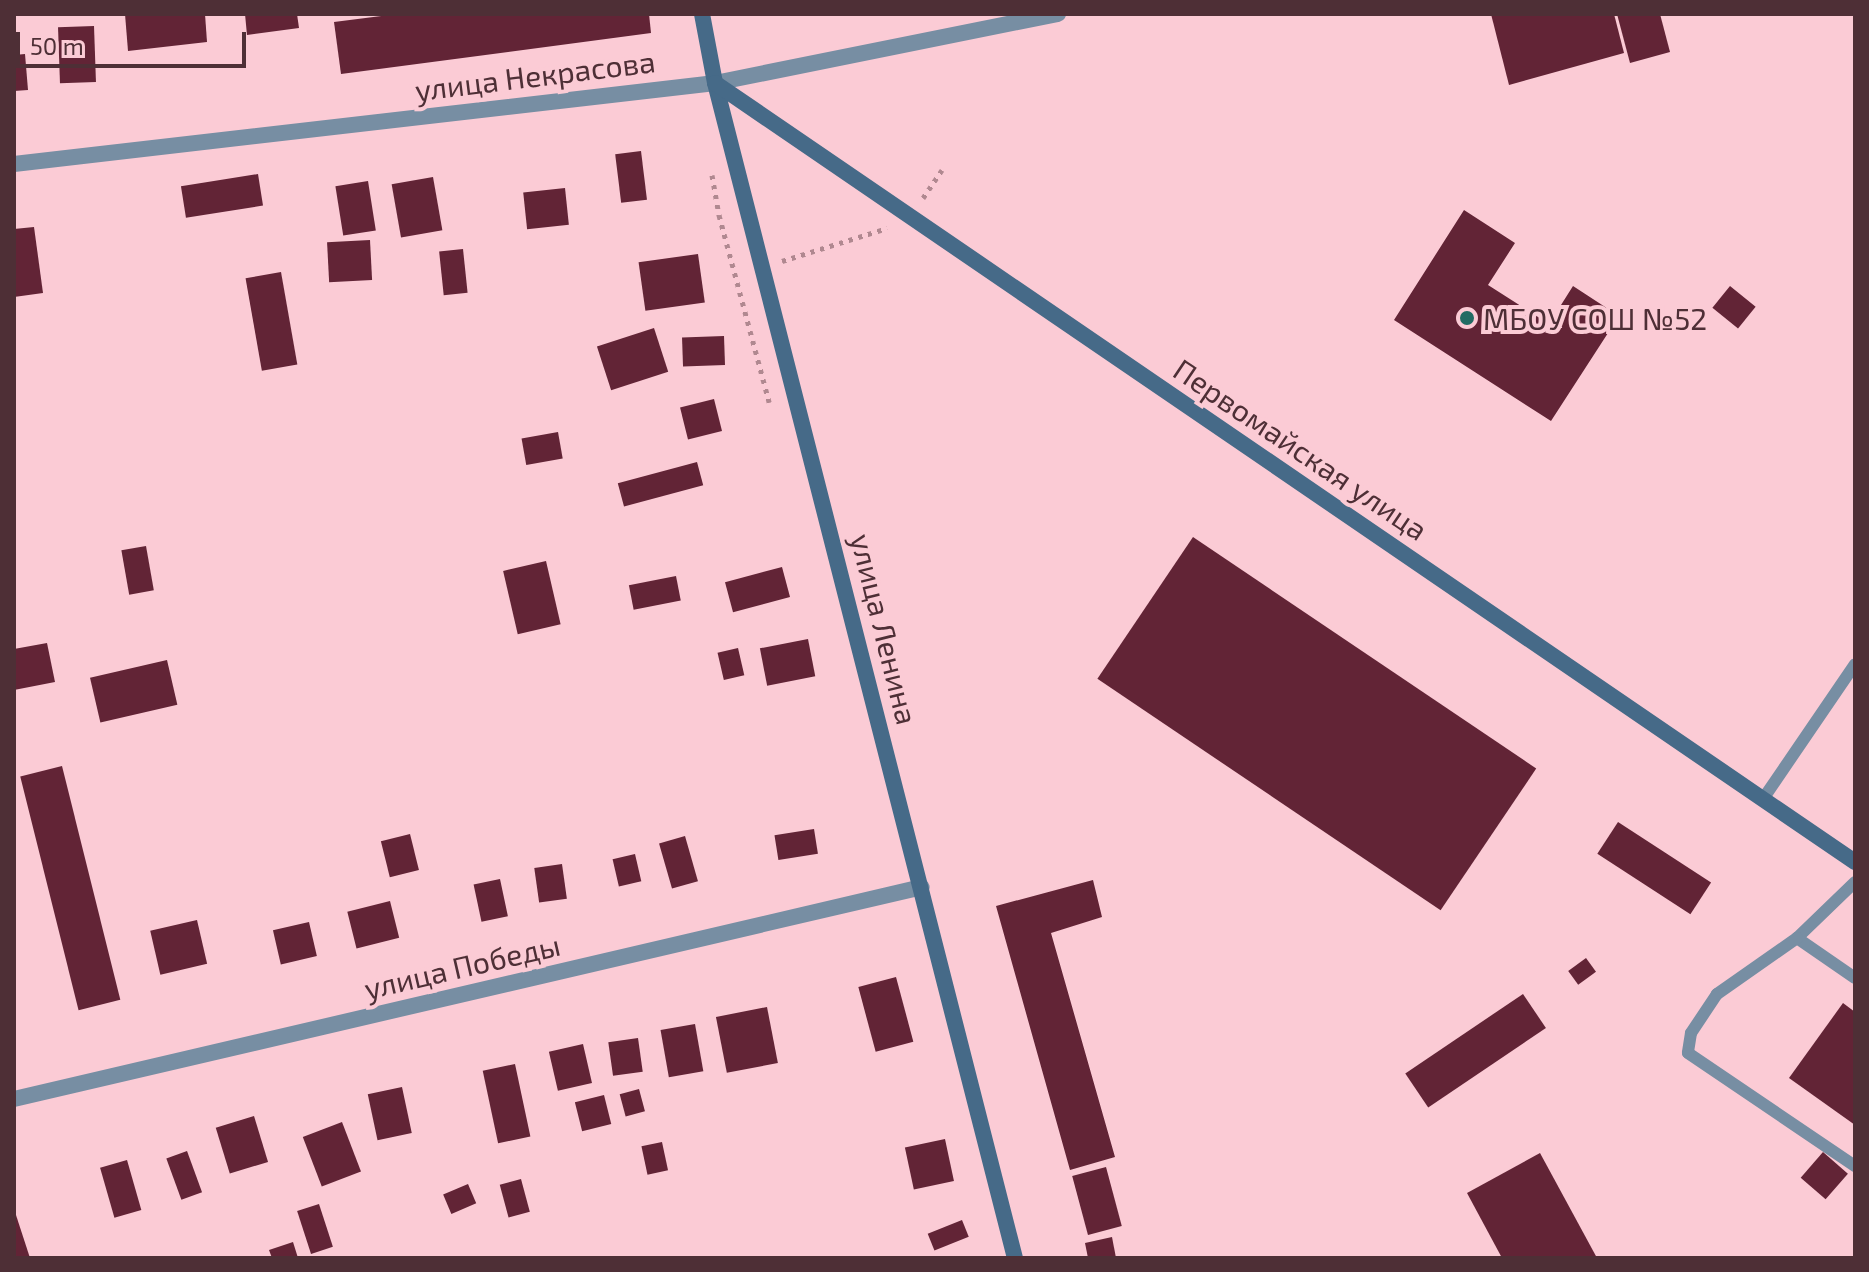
<!DOCTYPE html>
<meta charset="utf-8">
<style>
body{margin:0}
#map{position:relative;width:1869px;height:1272px;overflow:hidden;background:#fbcbd5;font-family:"Exo 2",sans-serif}
div>[style]{position:absolute}
.building>*{inset:0;background:#622436;transform-origin:0 0}
.path>*{height:5px;margin-top:-2.5px;transform-origin:0;background:repeating-linear-gradient(90deg,#b08890 0 4px,transparent 0 10px)}
.lane>*{height:12px;margin:-6px;padding:0 6px;transform-origin:6px;border-radius:6px;background:#778ea3}
.street>*{height:16px;margin:-8px;padding:0 8px;transform-origin:8px;border-radius:8px;background:#778ea3}
.secondary>*{height:16px;margin:-8px;padding:0 8px;transform-origin:8px;border-radius:8px;background:#466a88}
.dots>*{width:22px;height:22px;translate:-50% -50%;box-sizing:border-box;border:4px solid #fbcbd5;border-radius:50%}
span{translate:-50% -50%;white-space:nowrap;text-align:center;line-height:1.15;-webkit-text-stroke:8px #fbcbd5;paint-order:stroke}
.street-label{font-size:30px;color:#4e2f36}
.poi-label{font-size:30px;color:#4e2f36}
.left{translate:0 -50%;text-align:left}
.frame{position:absolute;inset:0;border:16px solid #4e2f36;pointer-events:none}
.scale{position:absolute;left:16px;top:32px;width:230px;height:36px;box-sizing:border-box;border:4px solid #4e2f36;border-top:0;padding-left:10px;font-size:24px;line-height:28px;white-space:nowrap;color:#4e2f36;-webkit-text-stroke:6px #fbcbd5;paint-order:stroke}
</style>
<div id="map">
<div class="building">
<div style="clip-path:polygon(125px 14px,205px 14px,207px 42px,128px 51px)"></div>
<div style="clip-path:polygon(245px 14px,297px 14px,299px 28px,247px 35px)"></div>
<div style="clip-path:polygon(397px 14px,649px 14px,651px 33px,341px 74px,334px 22px)"></div>
<div style="clip-path:polygon(1491px 14px,1614px 14px,1624px 53px,1509px 85px)"></div>
<div style="clip-path:polygon(1617px 14px,1660px 14px,1670px 52px,1630px 63px)"></div>
<div style="left:94px;top:26px;width:56px;height:36px;rotate:88deg"></div>
<div style="clip-path:polygon(25px 54px,28px 90px,14px 91px,14px 55px)"></div>
<div style="left:641px;top:151px;width:49px;height:26px;rotate:83deg"></div>
<div style="left:258px;top:174px;width:32px;height:78px;rotate:81deg"></div>
<div style="left:433px;top:177px;width:54px;height:42px;rotate:80deg"></div>
<div style="left:368px;top:181px;width:50px;height:33px;rotate:81deg"></div>
<div style="left:565px;top:188px;width:37px;height:42px;rotate:84deg"></div>
<div style="clip-path:polygon(1464px 210px,1515px 243px,1488px 285px,1549px 324px,1573px 286px,1619px 316px,1551px 421px,1394px 320px)"></div>
<div style="clip-path:polygon(34px 227px,43px 293px,14px 297px,14px 229px)"></div>
<div style="left:370px;top:240px;width:40px;height:43px;rotate:87deg"></div>
<div style="left:463px;top:249px;width:44px;height:24px;rotate:84deg"></div>
<div style="left:698px;top:254px;width:49px;height:60px;rotate:82deg"></div>
<div style="left:281px;top:272px;width:94px;height:36px;rotate:80deg"></div>
<div style="left:1730px;top:286px;width:33px;height:28px;rotate:39deg"></div>
<div style="left:654px;top:328px;width:46px;height:60px;rotate:72deg"></div>
<div style="left:724px;top:336px;width:29px;height:42px;rotate:88deg"></div>
<div style="left:714px;top:399px;width:33px;height:35px;rotate:76deg"></div>
<div style="left:558px;top:432px;width:27px;height:37px;rotate:80deg"></div>
<div style="left:697px;top:462px;width:24px;height:82px;rotate:75deg"></div>
<div style="left:1193px;top:537px;width:414px;height:171px;rotate:34deg"></div>
<div style="left:146px;top:546px;width:45px;height:25px;rotate:80deg"></div>
<div style="left:546px;top:561px;width:65px;height:44px;rotate:77deg"></div>
<div style="left:782px;top:567px;width:31px;height:59px;rotate:75deg"></div>
<div style="left:676px;top:576px;width:25px;height:48px;rotate:79deg"></div>
<div style="left:808px;top:639px;width:38px;height:49px;rotate:79deg"></div>
<div style="clip-path:polygon(47px 643px,55px 682px,14px 690px,14px 649px)"></div>
<div style="left:738px;top:648px;width:28px;height:21px;rotate:77deg"></div>
<div style="left:167px;top:660px;width:46px;height:79px;rotate:77deg"></div>
<div style="left:62px;top:766px;width:241px;height:43px;rotate:76deg"></div>
<div style="left:1618px;top:822px;width:111px;height:38px;rotate:33deg"></div>
<div style="left:814px;top:829px;width:25px;height:40px;rotate:81deg"></div>
<div style="left:410px;top:834px;width:37px;height:30px;rotate:76deg"></div>
<div style="left:685px;top:836px;width:47px;height:27px;rotate:74deg"></div>
<div style="left:635px;top:854px;width:28px;height:23px;rotate:77deg"></div>
<div style="left:562px;top:864px;width:35px;height:28px;rotate:82deg"></div>
<div style="left:500px;top:879px;width:38px;height:27px;rotate:78deg"></div>
<div style="clip-path:polygon(1093px 880px,1102px 917px,1051px 933px,1115px 1157px,1070px 1170px,996px 906px)"></div>
<div style="left:390px;top:901px;width:38px;height:44px;rotate:76deg"></div>
<div style="left:197px;top:920px;width:45px;height:48px;rotate:77deg"></div>
<div style="left:309px;top:922px;width:35px;height:37px;rotate:77deg"></div>
<div style="left:1586px;top:958px;width:17px;height:22px;rotate:54deg"></div>
<div style="left:896px;top:977px;width:67px;height:39px;rotate:75deg"></div>
<div style="left:1523px;top:994px;width:41px;height:142px;rotate:56deg"></div>
<div style="clip-path:polygon(1843px 1003px,1855px 1012px,1855px 1125px,1789px 1078px)"></div>
<div style="left:767px;top:1007px;width:57px;height:52px;rotate:79deg"></div>
<div style="left:695px;top:1024px;width:48px;height:35px;rotate:80deg"></div>
<div style="left:638px;top:1038px;width:34px;height:30px;rotate:82deg"></div>
<div style="left:583px;top:1044px;width:40px;height:35px;rotate:77deg"></div>
<div style="left:515px;top:1064px;width:74px;height:33px;rotate:78deg"></div>
<div style="left:402px;top:1087px;width:47px;height:35px;rotate:78deg"></div>
<div style="left:639px;top:1089px;width:23px;height:20px;rotate:75deg"></div>
<div style="left:604px;top:1095px;width:30px;height:30px;rotate:76deg"></div>
<div style="left:254px;top:1116px;width:48px;height:40px;rotate:73deg"></div>
<div style="left:342px;top:1122px;width:53px;height:42px;rotate:69deg"></div>
<div style="left:945px;top:1139px;width:43px;height:41px;rotate:78deg"></div>
<div style="left:662px;top:1142px;width:29px;height:21px;rotate:78deg"></div>
<div style="left:187px;top:1151px;width:44px;height:22px;rotate:70deg"></div>
<div style="left:1823px;top:1152px;width:33px;height:34px;rotate:41deg"></div>
<div style="clip-path:polygon(1540px 1153px,1597px 1258px,1502px 1258px,1467px 1193px)"></div>
<div style="left:127px;top:1160px;width:52px;height:28px;rotate:74deg"></div>
<div style="left:1106px;top:1167px;width:61px;height:35px;rotate:75deg"></div>
<div style="left:521px;top:1179px;width:34px;height:22px;rotate:75deg"></div>
<div style="left:468px;top:1184px;width:21px;height:27px;rotate:67deg"></div>
<div style="left:319px;top:1204px;width:45px;height:23px;rotate:72deg"></div>
<div style="clip-path:polygon(14px 1212px,15px 1212px,30px 1258px,14px 1258px)"></div>
<div style="left:962px;top:1220px;width:18px;height:37px;rotate:68deg"></div>
<div style="clip-path:polygon(1112px 1237px,1116px 1258px,1088px 1258px,1085px 1243px)"></div>
<div style="clip-path:polygon(293px 1242px,298px 1258px,272px 1258px,269px 1250px)"></div>
</div>
<div class="path">
<div style="left:712px;top:175px;width:41px;rotate:80.1deg"></div>
<div style="left:719px;top:215px;width:194px;rotate:75deg"></div>
<div style="left:923px;top:198px;width:34px;rotate:-56deg"></div>
<div style="left:782px;top:261px;width:110px;rotate:-17.4deg"></div>
</div>
<div class="lane">
<div style="left:1763px;top:799px;width:163px;rotate:-55.7deg"></div>
<div style="left:1855px;top:882px;width:81px;rotate:136deg"></div>
<div style="left:1797px;top:938px;width:70px;rotate:34.6deg"></div>
<div style="left:1797px;top:938px;width:98px;rotate:145deg"></div>
<div style="left:1717px;top:994px;width:47px;rotate:123.7deg"></div>
<div style="left:1691px;top:1033px;width:20px;rotate:99deg"></div>
<div style="left:1688px;top:1053px;width:202px;rotate:34.1deg"></div>
</div>
<div class="street">
<div style="left:14px;top:164px;width:706px;rotate:-6.59deg"></div>
<div style="left:715px;top:83px;width:350px;rotate:-11.4deg"></div>
<div style="left:14px;top:1099px;width:932px;rotate:-13.14deg"></div>
</div>
<div class="secondary">
<div style="left:702px;top:14px;width:70px;rotate:79.3deg"></div>
<div style="left:715px;top:83px;width:1213px;rotate:75.68deg"></div>
<div style="left:715px;top:83px;width:1381px;rotate:34.35deg"></div>
</div>
<div class="dots">
<div style="left:1467px;top:318px;background:#226b63"></div>
</div>
<div class="street-label">
<span style="left:535px;top:75px;rotate:-7deg">улица Некрасова</span>
<span style="left:1301px;top:449px;rotate:34deg">Первомайская улица</span>
<span style="left:885px;top:629px;rotate:76deg">улица Ленина</span>
<span style="left:462px;top:966px;rotate:-13deg">улица Победы</span>
</div>
<div class="poi-label">
<span class="left" style="left:1483px;top:318px">МБОУ СОШ №52</span>
</div>
<div class="frame"></div>
<div class="scale">50 m</div>
</div>
